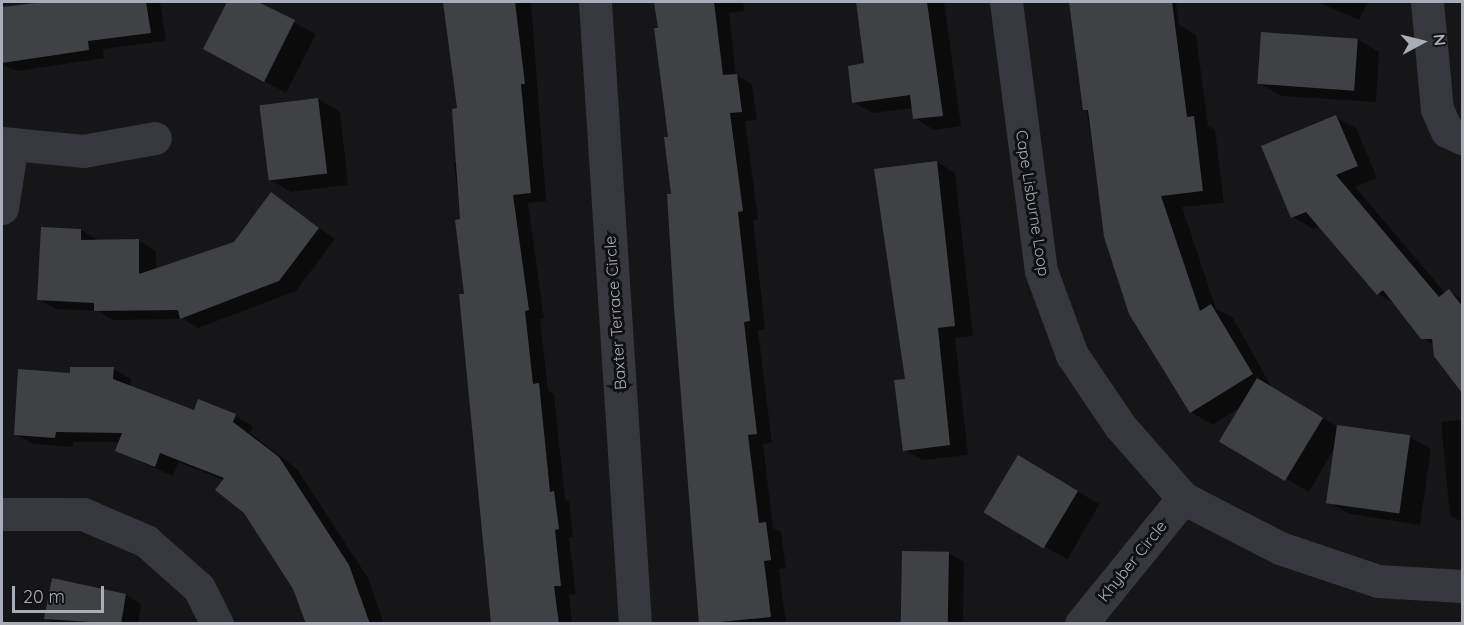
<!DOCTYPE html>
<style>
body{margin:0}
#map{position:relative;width:1464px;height:625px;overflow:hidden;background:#161618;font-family:Quicksand,sans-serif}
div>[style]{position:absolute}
.shadow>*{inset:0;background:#0007;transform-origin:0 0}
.building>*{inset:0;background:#404145;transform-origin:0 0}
.minor>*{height:33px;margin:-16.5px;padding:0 16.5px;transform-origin:16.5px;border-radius:16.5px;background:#37383d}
span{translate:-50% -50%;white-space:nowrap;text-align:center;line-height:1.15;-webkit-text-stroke:6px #111113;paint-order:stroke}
.street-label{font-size:16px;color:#a8adb8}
.frame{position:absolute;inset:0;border:3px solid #a8adb8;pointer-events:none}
.north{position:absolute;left:1392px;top:12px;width:60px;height:60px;-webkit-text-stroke:4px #111113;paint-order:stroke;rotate:83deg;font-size:16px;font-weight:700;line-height:24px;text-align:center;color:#a8adb8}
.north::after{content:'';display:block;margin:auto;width:21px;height:27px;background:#a8adb8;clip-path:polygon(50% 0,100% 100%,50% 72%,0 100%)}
.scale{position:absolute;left:12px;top:586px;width:92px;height:27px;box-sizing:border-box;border:3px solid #a8adb8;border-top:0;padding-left:8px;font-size:18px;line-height:21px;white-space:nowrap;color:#a8adb8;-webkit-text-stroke:4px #111113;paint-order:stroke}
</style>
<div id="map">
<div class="shadow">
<div style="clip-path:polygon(50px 2px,160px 2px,166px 41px,103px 49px,104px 58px,18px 71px,2px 65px,2px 8px)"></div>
<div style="clip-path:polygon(229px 2px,255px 2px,316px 34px,286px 93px,205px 48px)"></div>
<div style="clip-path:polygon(447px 2px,531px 2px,546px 201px,528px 203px,544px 319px,540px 319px,548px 390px,554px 394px,565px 499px,569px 502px,573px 537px,569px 538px,576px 594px,569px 595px,572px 624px,491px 624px,484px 555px,489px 555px,473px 446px,461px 220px,454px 163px,460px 162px,459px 109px)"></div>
<div style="clip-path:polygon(655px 2px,743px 2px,744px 11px,729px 13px,736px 75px,752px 84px,757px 120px,745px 121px,758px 219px,753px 220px,765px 330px,758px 330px,772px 443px,763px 444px,773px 528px,781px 532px,786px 568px,779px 569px,786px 624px,701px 624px,670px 138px)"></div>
<div style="clip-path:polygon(858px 2px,944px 2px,961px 126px,934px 130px,915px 118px,913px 108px,873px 113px,853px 102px,866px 65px)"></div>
<div style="clip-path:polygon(1071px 2px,1176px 2px,1179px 25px,1196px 35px,1208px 126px,1215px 130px,1224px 203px,1182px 207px,1216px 309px,1233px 318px,1272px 388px,1338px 427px,1410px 437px,1431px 449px,1420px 525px,1350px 514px,1328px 502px,1336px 445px,1309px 492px,1222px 442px,1242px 406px,1213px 425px,1191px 412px,1105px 236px)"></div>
<div style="clip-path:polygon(1318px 2px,1368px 2px,1359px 20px)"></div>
<div style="clip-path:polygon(1357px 39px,1379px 52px,1376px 102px,1281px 96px,1259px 83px)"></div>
<div style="clip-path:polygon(318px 99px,340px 112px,348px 185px,291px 192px,269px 179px)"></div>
<div style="clip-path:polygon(1336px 117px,1356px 128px,1377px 178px,1355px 187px,1446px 294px,1450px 291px,1462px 299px,1462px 384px,1453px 378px,1434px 345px,1422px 338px,1397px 305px,1378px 294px,1320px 226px,1313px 229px,1293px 217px)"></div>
<div style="clip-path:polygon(937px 162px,955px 173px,973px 336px,955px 338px,968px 455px,923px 460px,904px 450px,907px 380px)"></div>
<div style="clip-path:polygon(271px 194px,335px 239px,296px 291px,198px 328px,183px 319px,113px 320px,98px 311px,56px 309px,38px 299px,81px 230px,98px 240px,139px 241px,156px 251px,156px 270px,235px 244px)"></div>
<div style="clip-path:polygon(113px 368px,131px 379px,131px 388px,195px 412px,235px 416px,253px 426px,250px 433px,297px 469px,368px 578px,384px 624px,307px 624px,295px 588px,224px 480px,178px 462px,173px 476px,116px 451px,120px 442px,73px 442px,73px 447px,33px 444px,15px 434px,71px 374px)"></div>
<div style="clip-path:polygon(1462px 420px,1462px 522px,1450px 515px,1441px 422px)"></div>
<div style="left:1018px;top:457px;width:94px;height:64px;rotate:30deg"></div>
<div style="clip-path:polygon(903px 553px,949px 553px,964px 562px,963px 624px,902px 621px)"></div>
<div style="clip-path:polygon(53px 580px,126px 595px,141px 604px,138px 624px,55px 624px,46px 618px)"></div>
</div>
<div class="building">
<div style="clip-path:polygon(44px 2px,146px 2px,151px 33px,88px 41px,89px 50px,2px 63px,2px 7px)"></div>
<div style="clip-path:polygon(227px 2px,258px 2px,295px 20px,264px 82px,203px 49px)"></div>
<div style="clip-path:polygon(443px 2px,515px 2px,525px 84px,521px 84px,531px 193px,513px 195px,529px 310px,525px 311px,533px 384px,539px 383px,550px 492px,554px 491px,559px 529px,555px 530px,561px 586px,554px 586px,559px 624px,491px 624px,459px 294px,464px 294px,455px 220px,460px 219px,452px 109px,457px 108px)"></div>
<div style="clip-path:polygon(654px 2px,714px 2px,723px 75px,737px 74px,742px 112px,730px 113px,743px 211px,738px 212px,750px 321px,744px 322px,757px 434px,748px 435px,759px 523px,766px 522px,771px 560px,764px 561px,771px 617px,699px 624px,674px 307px,667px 194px,671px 194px,664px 137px,668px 137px,654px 28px,658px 28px)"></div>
<div style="clip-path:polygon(856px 2px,927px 2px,943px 116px,913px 119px,910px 95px,852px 103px,848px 66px,864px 63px)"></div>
<div style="clip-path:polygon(1069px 2px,1172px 2px,1187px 117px,1194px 116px,1203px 191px,1161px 196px,1200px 311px,1211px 304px,1253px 374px,1190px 413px,1129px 314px,1104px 237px,1088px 110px,1083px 110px)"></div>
<div style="left:1261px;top:32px;width:97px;height:52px;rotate:4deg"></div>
<div style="left:318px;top:98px;width:76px;height:59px;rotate:83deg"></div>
<div style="clip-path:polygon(1336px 115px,1358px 166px,1336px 175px,1439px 297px,1449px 289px,1462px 306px,1462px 393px,1434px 356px,1432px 339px,1421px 339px,1383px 290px,1377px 295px,1306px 212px,1291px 218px,1261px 146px)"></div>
<div style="clip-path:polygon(937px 161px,955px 326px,938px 328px,950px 445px,903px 451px,894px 380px,905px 379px,874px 169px)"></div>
<div style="clip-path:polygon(271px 192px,319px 228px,279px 281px,180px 319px,178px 310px,94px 311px,94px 303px,37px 300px,41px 227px,81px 229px,81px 240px,139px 239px,139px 274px,234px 242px)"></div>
<div style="clip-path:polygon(70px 367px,114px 367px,113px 379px,194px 410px,198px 399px,236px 414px,233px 422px,279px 457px,349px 565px,370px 624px,306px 624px,293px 589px,244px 513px,215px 490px,224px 478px,160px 453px,155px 467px,115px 451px,122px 433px,56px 432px,55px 438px,14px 435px,18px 369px,70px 373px)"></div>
<div style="left:1257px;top:378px;width:77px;height:74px;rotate:31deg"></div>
<div style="left:1337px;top:425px;width:74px;height:79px;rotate:8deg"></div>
<div style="left:1018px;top:455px;width:70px;height:67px;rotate:31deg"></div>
<div style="left:902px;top:551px;width:47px;height:71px;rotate:1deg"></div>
<div style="clip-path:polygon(52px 578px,126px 594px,121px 624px,44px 619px)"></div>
</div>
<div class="minor">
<div style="left:595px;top:2px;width:623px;rotate:86.32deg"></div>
<div style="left:1006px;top:2px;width:271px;rotate:82.6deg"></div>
<div style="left:1041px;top:271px;width:90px;rotate:69.7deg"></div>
<div style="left:1072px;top:355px;width:86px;rotate:55.9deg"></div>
<div style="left:1120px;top:426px;width:96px;rotate:48.8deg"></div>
<div style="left:1183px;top:498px;width:109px;rotate:27.3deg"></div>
<div style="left:1280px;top:548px;width:103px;rotate:18.6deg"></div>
<div style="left:1378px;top:581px;width:84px;rotate:3.4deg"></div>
<div style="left:1427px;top:2px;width:107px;rotate:84.7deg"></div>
<div style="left:1437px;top:109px;width:24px;rotate:66deg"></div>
<div style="left:1447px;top:131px;width:17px;rotate:25deg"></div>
<div style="left:2px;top:143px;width:81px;rotate:5.6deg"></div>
<div style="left:83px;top:151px;width:73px;rotate:-10.2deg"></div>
<div style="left:2px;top:208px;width:65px;rotate:-81.1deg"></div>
<div style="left:2px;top:514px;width:81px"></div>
<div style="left:83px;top:514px;width:69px;rotate:23.2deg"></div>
<div style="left:146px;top:541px;width:71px;rotate:41.6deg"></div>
<div style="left:199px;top:588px;width:40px;rotate:63.4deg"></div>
<div style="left:1081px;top:624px;width:162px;rotate:-51deg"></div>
</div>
<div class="street-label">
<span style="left:1033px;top:203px;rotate:81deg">Cape Lisburne Loop</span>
<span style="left:615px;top:313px;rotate:-94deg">Baxter Terrace Circle</span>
<span style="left:1132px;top:561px;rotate:-51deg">Khyber Circle</span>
</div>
<div class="frame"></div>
<div class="north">N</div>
<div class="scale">20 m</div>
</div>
